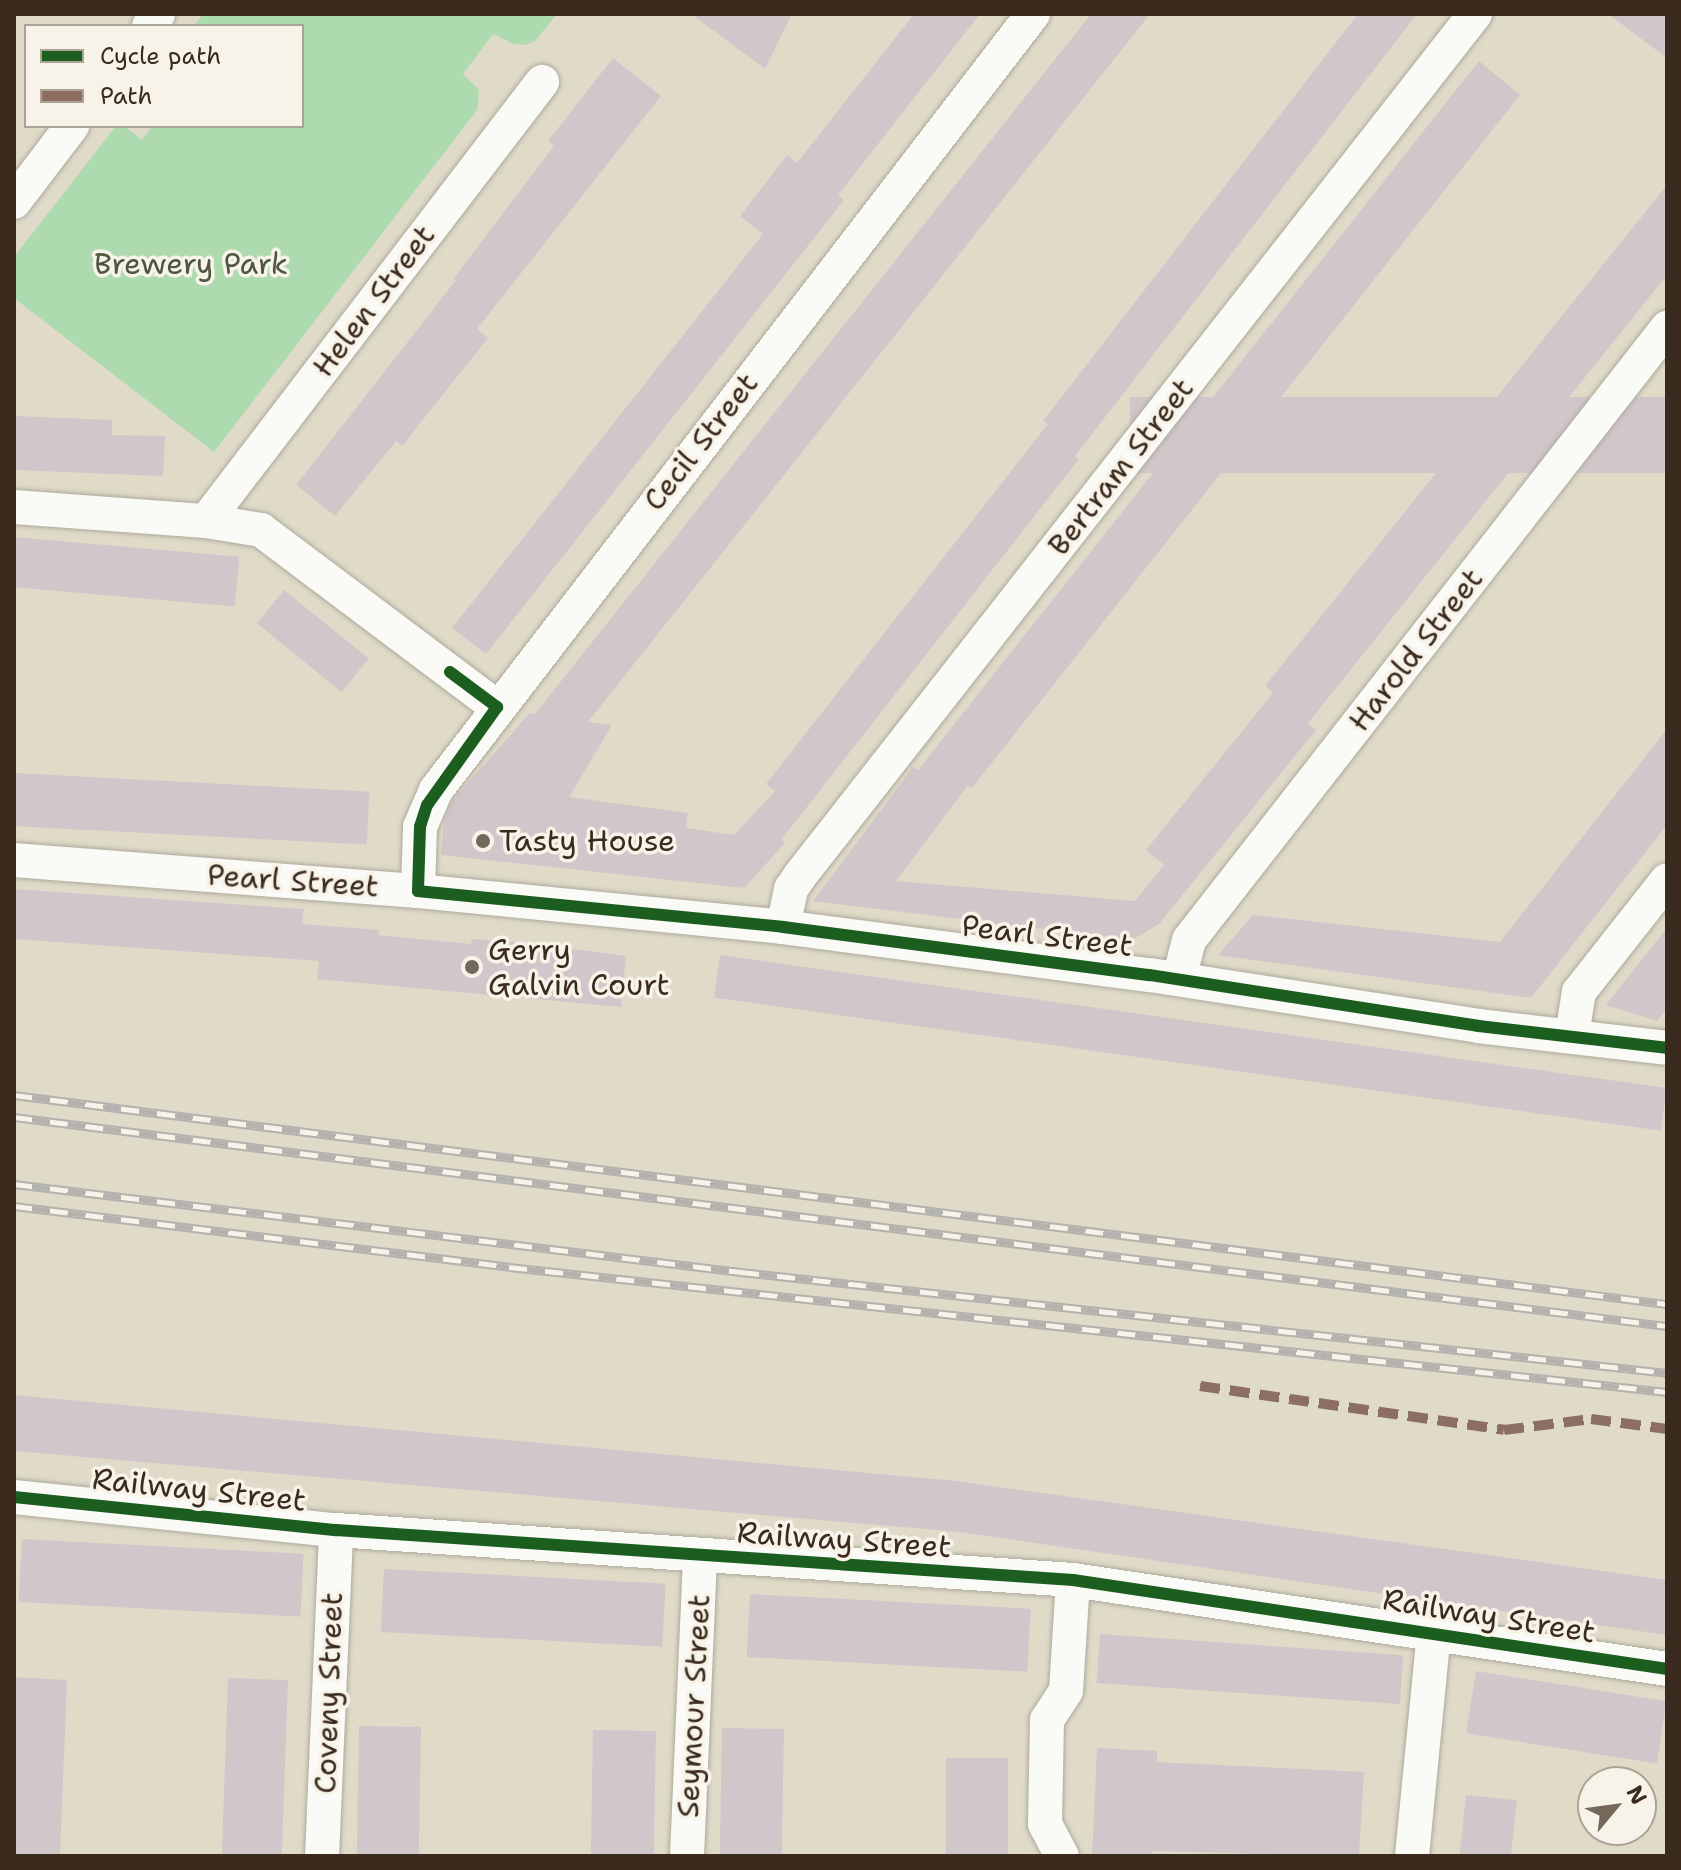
<!DOCTYPE html>
<style>
body{margin:0}
#map{position:relative;width:1681px;height:1870px;overflow:hidden;background:#dfdbc8;font-family:"Shantell Sans",sans-serif}
div>[style]{position:absolute}
.green>*{inset:0;background:#aedab0}
.building>*{inset:0;background:#d1c7cb;transform-origin:0 0}
.roads{filter:drop-shadow(0 0 2px #aeaa9d) drop-shadow(0 0 2px #aeaa9d)}
.street>*{height:34px;margin:-17px;padding:0 17px;transform-origin:17px;border-radius:17px;background:#fafaf7}
.rail>*{height:9px;margin-top:-4.5px;transform-origin:0;background:repeating-linear-gradient(90deg,#f7f3e8 0 18px,#b4b2ae 0 36px);box-sizing:border-box;border-block:2px solid #b4b2ae}
.quiet>*{height:10px;margin-top:-5px;transform-origin:0;background:repeating-linear-gradient(90deg,#8d6e63 0 20px,transparent 0 30px)}
.cycleway>*{height:12px;margin:-6px;padding:0 6px;transform-origin:6px;border-radius:6px;background:#1b5e20}
.dots>*{width:22px;height:22px;translate:-50% -50%;box-sizing:border-box;border:4px solid #f7f3e8;border-radius:50%}
span{translate:-50% -50%;white-space:nowrap;text-align:center;line-height:1.15;-webkit-text-stroke:7px #f7f3e8;paint-order:stroke}
.park-label{font-size:30px;color:#4e563e}
.street-label{font-size:30px;color:#3b2a1e}
.poi-label{font-size:30px;color:#3b2a1e}
.left{translate:0 -50%;text-align:left}
.frame{position:absolute;inset:0;border:16px solid #3b2a1e;pointer-events:none}
.legend{position:absolute;left:24px;top:24px;width:280px;height:104px;box-sizing:border-box;background:#f7f3e8;border:2px solid #aca397;margin:0;padding:10px 14px;list-style:none;font-size:24px;color:#3b2a1e}
.legend li{display:flex;align-items:center;gap:16px;height:40px}
.legend b{width:40px;border:2px solid #aca397}
.north{position:absolute;left:1577px;top:1766px;width:80px;height:80px;box-sizing:border-box;background:#f7f3e8;border:2px solid #aca397;border-radius:50%;rotate:61deg;font-size:22px;font-weight:700;line-height:32px;text-align:center;color:#3b2a1e}
.north::after{content:'';display:block;margin:auto;width:28px;height:36px;background:#74685a;clip-path:polygon(50% 0,100% 100%,50% 72%,0 100%)}
</style>
<div id="map">
<div class="green">
<div style="clip-path:polygon(203px 14px,557px 14px,535px 41px,525px 45px,513px 44px,493px 34px,463px 74px,479px 90px,477px 110px,214px 452px,14px 298px,14px 257px,116px 126px,124px 126px,142px 140px,153px 126px,302px 126px,302px 26px,194px 26px)"></div>
</div>
<div class="building">
<div style="clip-path:polygon(691px 14px,792px 14px,765px 69px)"></div>
<div style="clip-path:polygon(914px 14px,980px 14px,838px 195px,844px 200px,486px 654px,452px 628px,763px 234px,740px 216px,787px 155px,797px 163px)"></div>
<div style="clip-path:polygon(1091px 14px,1150px 14px,588px 722px,612px 725px,569px 797px,688px 813px,686px 828px,734px 835px,775px 791px,766px 784px,1048px 424px,1043px 421px,1358px 14px,1417px 14px,1075px 456px,1079px 459px,782px 839px,785px 843px,744px 888px,441px 855px,444px 821px,453px 800px,530px 713px,535px 714px)"></div>
<div style="clip-path:polygon(1608px 14px,1667px 14px,1667px 58px)"></div>
<div style="clip-path:polygon(613px 58px,661px 96px,477px 329px,488px 338px,402px 446px,396px 441px,335px 516px,296px 485px,456px 280px,454px 278px,554px 146px,548px 141px)"></div>
<div style="clip-path:polygon(1479px 61px,1520px 95px,972px 788px,968px 785px,896px 881px,1135px 901px,1164px 865px,1146px 850px,1273px 693px,1265px 686px,1667px 185px,1667px 275px,1308px 723px,1316px 730px,1159px 924px,1132px 940px,813px 901px,913px 767px,918px 770px)"></div>
<div style="left:1667px;top:397px;width:76px;height:537px;rotate:90deg"></div>
<div style="clip-path:polygon(14px 416px,112px 420px,112px 435px,165px 436px,163px 476px,14px 470px)"></div>
<div style="left:14px;top:537px;width:226px;height:50px;rotate:5deg"></div>
<div style="left:284px;top:590px;width:109px;height:43px;rotate:39deg"></div>
<div style="clip-path:polygon(1667px 729px,1667px 825px,1531px 998px,1218px 955px,1253px 915px,1500px 942px)"></div>
<div style="left:14px;top:773px;width:356px;height:53px;rotate:3deg"></div>
<div style="clip-path:polygon(14px 889px,304px 909px,302px 924px,379px 930px,378px 935px,471px 944px,472px 939px,529px 943px,626px 956px,621px 1007px,317px 979px,319px 961px,14px 939px)"></div>
<div style="clip-path:polygon(1667px 928px,1667px 1008px,1657px 1021px,1606px 1005px)"></div>
<div style="left:720px;top:955px;width:956px;height:43px;rotate:8deg"></div>
<div style="clip-path:polygon(14px 1395px,956px 1481px,1667px 1580px,1667px 1635px,960px 1532px,14px 1451px)"></div>
<div style="left:22px;top:1539px;width:282px;height:63px;rotate:3deg"></div>
<div style="left:384px;top:1569px;width:282px;height:63px;rotate:3deg"></div>
<div style="left:750px;top:1594px;width:281px;height:63px;rotate:3deg"></div>
<div style="left:1100px;top:1634px;width:304px;height:49px;rotate:4deg"></div>
<div style="left:1476px;top:1671px;width:193px;height:63px;rotate:9deg"></div>
<div style="clip-path:polygon(14px 1677px,67px 1680px,60px 1856px,14px 1856px)"></div>
<div style="left:228px;top:1678px;width:60px;height:178px;rotate:2deg"></div>
<div style="left:359px;top:1726px;width:62px;height:130px;rotate:1deg"></div>
<div style="left:722px;top:1728px;width:62px;height:128px;rotate:1deg"></div>
<div style="left:593px;top:1730px;width:63px;height:126px;rotate:1deg"></div>
<div style="clip-path:polygon(1097px 1748px,1157px 1751px,1157px 1762px,1364px 1772px,1359px 1856px,1152px 1851px,1152px 1856px,1092px 1856px)"></div>
<div style="left:946px;top:1758px;width:62px;height:98px"></div>
<div style="left:1466px;top:1795px;width:51px;height:61px;rotate:6deg"></div>
</div>
<div class="roads">
<div class="street">
<div style="left:149px;top:26px;width:15px;rotate:-53deg"></div>
<div style="left:14px;top:202px;width:96px;rotate:-52.7deg"></div>
<div style="left:14px;top:507px;width:193px;rotate:4.2deg"></div>
<div style="left:206px;top:521px;width:56px;rotate:9.3deg"></div>
<div style="left:261px;top:530px;width:295px;rotate:36.9deg"></div>
<div style="left:206px;top:521px;width:553px;rotate:-52.57deg"></div>
<div style="left:14px;top:860px;width:405px;rotate:4.4deg"></div>
<div style="left:418px;top:891px;width:367px;rotate:5.6deg"></div>
<div style="left:783px;top:927px;width:370px;rotate:7.5deg"></div>
<div style="left:1150px;top:975px;width:332px;rotate:8.8deg"></div>
<div style="left:1478px;top:1026px;width:190px;rotate:6.6deg"></div>
<div style="left:418px;top:891px;width:64px;rotate:-88.2deg"></div>
<div style="left:420px;top:827px;width:40px;rotate:-66.6deg"></div>
<div style="left:436px;top:790px;width:979px;rotate:-52.43deg"></div>
<div style="left:783px;top:927px;width:39px;rotate:-78deg"></div>
<div style="left:791px;top:889px;width:14px;rotate:-56deg"></div>
<div style="left:799px;top:877px;width:1096px;rotate:-51.93deg"></div>
<div style="left:1179px;top:979px;width:40px;rotate:-75.6deg"></div>
<div style="left:1189px;top:940px;width:777px;rotate:-52.01deg"></div>
<div style="left:1572px;top:1035px;width:44px;rotate:-80.8deg"></div>
<div style="left:1579px;top:992px;width:142px;rotate:-51.8deg"></div>
<div style="left:14px;top:1497px;width:324px;rotate:5.9deg"></div>
<div style="left:336px;top:1530px;width:739px;rotate:3.88deg"></div>
<div style="left:1073px;top:1580px;width:601px;rotate:8.52deg"></div>
<div style="left:322px;top:1856px;width:326px;rotate:-87.5deg"></div>
<div style="left:687px;top:1856px;width:299px;rotate:-87.5deg"></div>
<div style="left:1062px;top:1856px;width:36px;rotate:-118deg"></div>
<div style="left:1045px;top:1824px;width:104px;rotate:-88.9deg"></div>
<div style="left:1047px;top:1720px;width:35px;rotate:-57deg"></div>
<div style="left:1066px;top:1691px;width:111px;rotate:-86.4deg"></div>
<div style="left:1412px;top:1856px;width:224px;rotate:-84.4deg"></div>
</div>
</div>
<div class="rail">
<div style="left:14px;top:1095px;width:1666px;rotate:7.21deg"></div>
<div style="left:14px;top:1117px;width:1666px;rotate:7.21deg"></div>
<div style="left:14px;top:1184px;width:732px;rotate:6.9deg"></div>
<div style="left:741px;top:1272px;width:931px;rotate:6.22deg"></div>
<div style="left:14px;top:1206px;width:499px;rotate:7deg"></div>
<div style="left:509px;top:1267px;width:1165px;rotate:6.16deg"></div>
</div>
<div class="quiet">
<div style="left:1200px;top:1386px;width:307px;rotate:8.2deg"></div>
<div style="left:1504px;top:1430px;width:88px;rotate:-7.2deg"></div>
<div style="left:1591px;top:1419px;width:77px;rotate:7.5deg"></div>
</div>
<div class="cycleway">
<div style="left:450px;top:672px;width:59px;rotate:36.7deg"></div>
<div style="left:497px;top:707px;width:120px;rotate:125.5deg"></div>
<div style="left:427px;top:805px;width:23px;rotate:108deg"></div>
<div style="left:420px;top:827px;width:64px;rotate:91.8deg"></div>
<div style="left:418px;top:891px;width:367px;rotate:5.6deg"></div>
<div style="left:783px;top:927px;width:370px;rotate:7.5deg"></div>
<div style="left:1150px;top:975px;width:332px;rotate:8.8deg"></div>
<div style="left:1478px;top:1026px;width:190px;rotate:6.6deg"></div>
<div style="left:14px;top:1497px;width:324px;rotate:5.9deg"></div>
<div style="left:336px;top:1530px;width:739px;rotate:3.88deg"></div>
<div style="left:1073px;top:1580px;width:601px;rotate:8.52deg"></div>
</div>
<div class="dots">
<div style="left:483px;top:841px;background:#74685a"></div>
<div style="left:472px;top:967px;background:#74685a"></div>
</div>
<div class="park-label">
<span style="left:191px;top:264px">Brewery Park</span>
</div>
<div class="street-label">
<span style="left:374px;top:301px;rotate:-53deg">Helen Street</span>
<span style="left:701px;top:442px;rotate:-52deg">Cecil Street</span>
<span style="left:1121px;top:467px;rotate:-52deg">Bertram Street</span>
<span style="left:1416px;top:650px;rotate:-52deg">Harold Street</span>
<span style="left:293px;top:881px;rotate:4deg">Pearl Street</span>
<span style="left:1047px;top:936px;rotate:7deg">Pearl Street</span>
<span style="left:199px;top:1490px;rotate:6deg">Railway Street</span>
<span style="left:844px;top:1540px;rotate:4deg">Railway Street</span>
<span style="left:1489px;top:1616px;rotate:9deg">Railway Street</span>
<span style="left:329px;top:1693px;rotate:-88deg">Coveny Street</span>
<span style="left:694px;top:1706px;rotate:-87deg">Seymour Street</span>
</div>
<div class="poi-label">
<span class="left" style="left:499px;top:841px">Tasty House</span>
<span class="left" style="left:488px;top:967px">Gerry<br>Galvin Court</span>
</div>
<div class="frame"></div>
<ul class="legend">
<li><b style="height:10px;background:#1b5e20"></b>Cycle path</li>
<li><b style="height:10px;background:#8d6e63"></b>Path</li>
</ul>
<div class="north">N</div>
</div>
